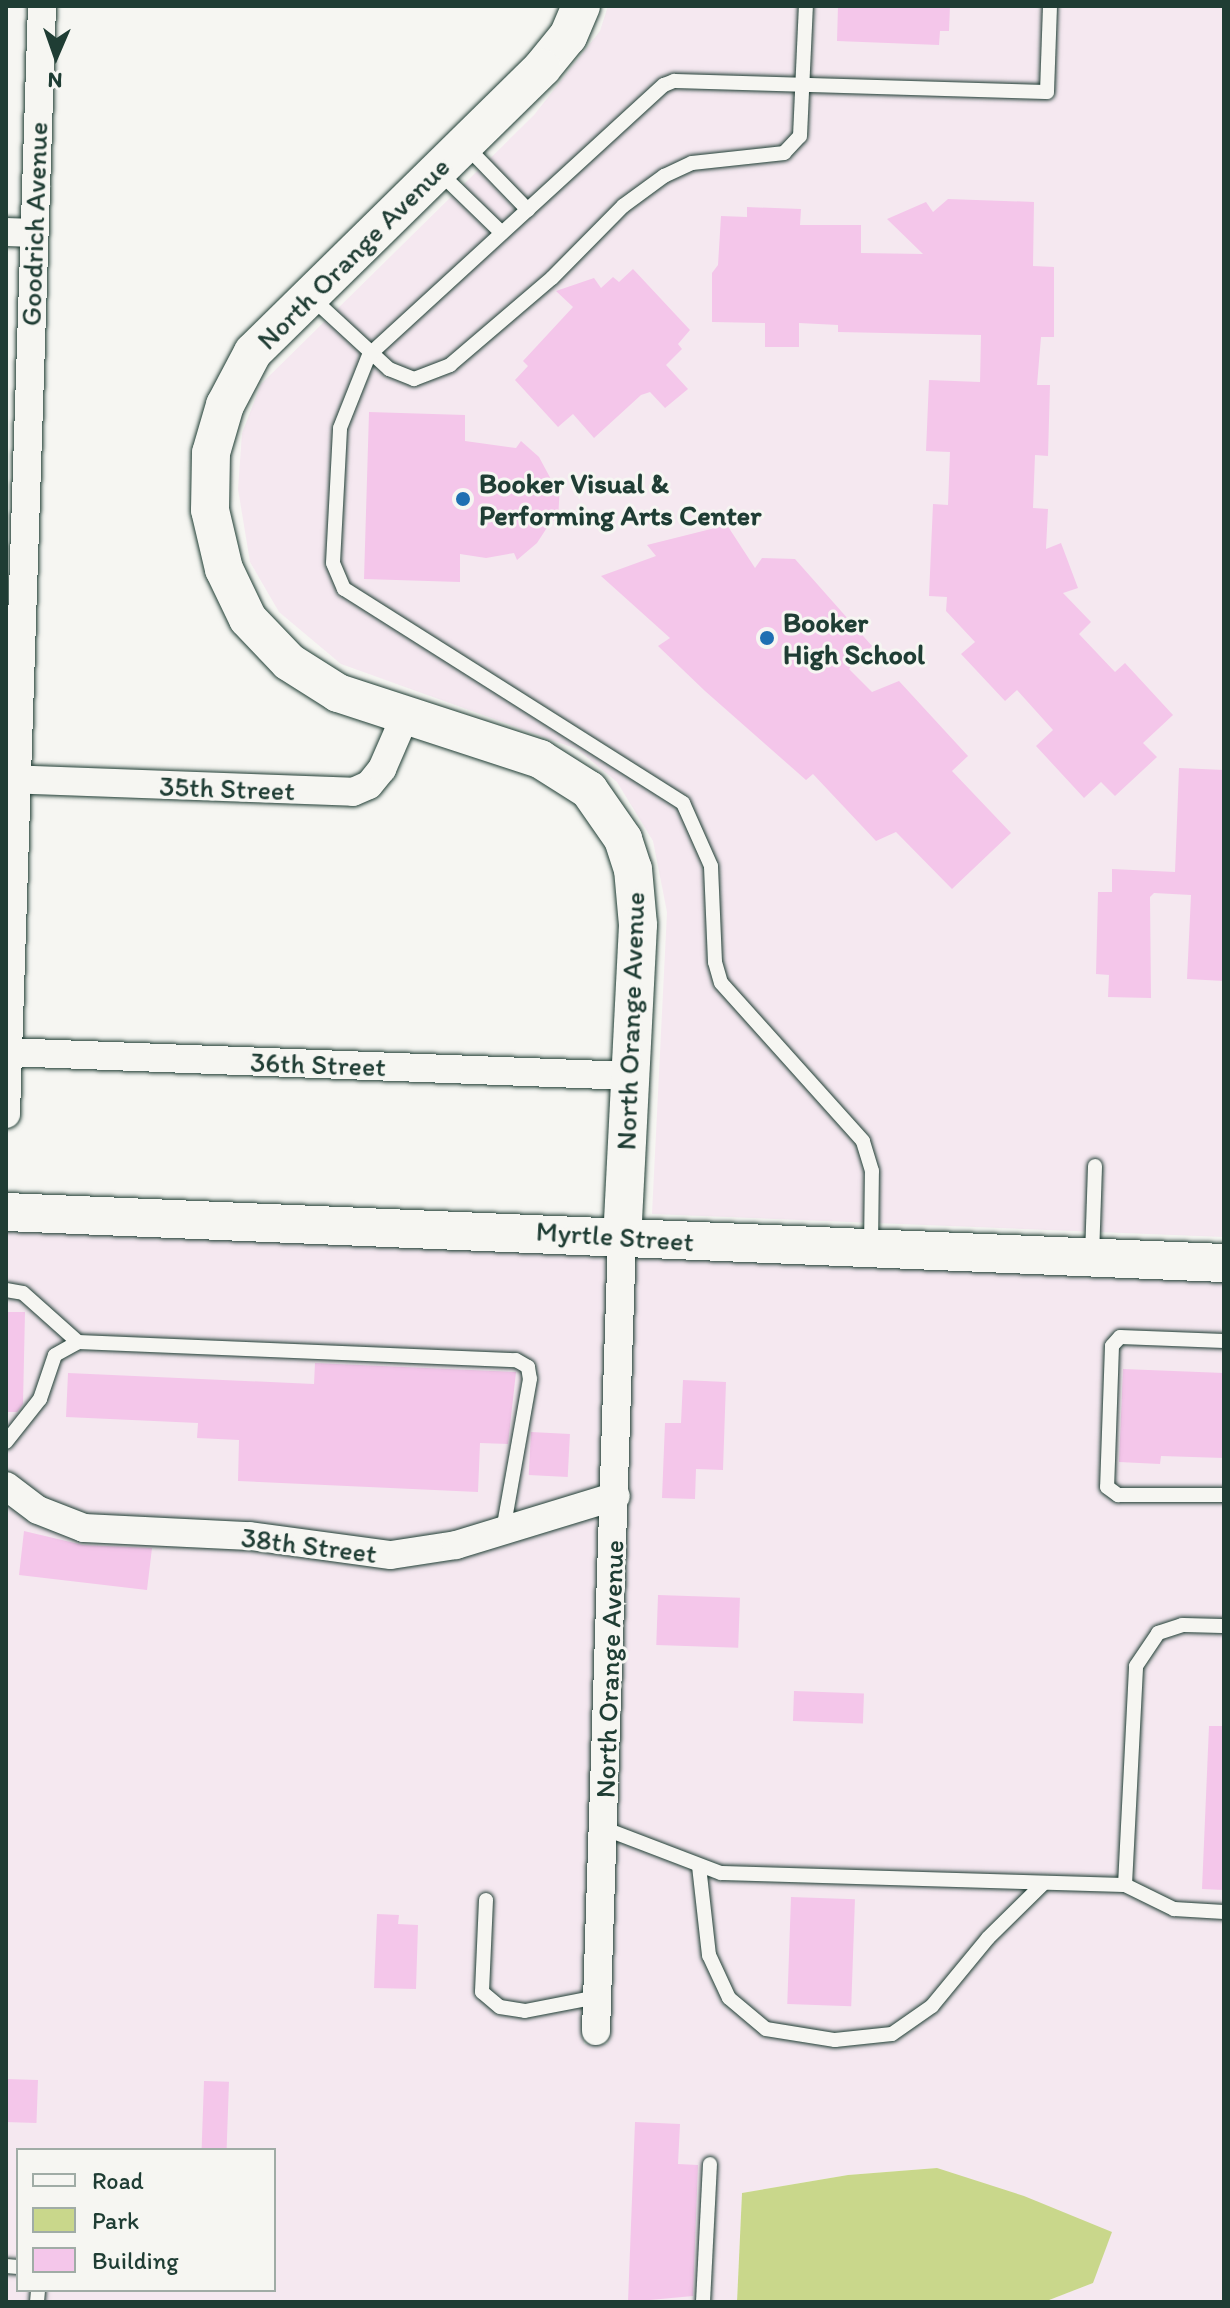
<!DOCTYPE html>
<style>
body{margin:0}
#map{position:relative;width:1230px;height:2308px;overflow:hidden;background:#f6f6f2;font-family:Itim,sans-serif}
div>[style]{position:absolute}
.built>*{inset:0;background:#f5e8f0}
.green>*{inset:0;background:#c9d78b}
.building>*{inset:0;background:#f4c6ea;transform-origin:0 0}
.roads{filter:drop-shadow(0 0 2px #1f3d34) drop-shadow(0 0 2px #1f3d34)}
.lane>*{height:14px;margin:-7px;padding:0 7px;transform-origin:7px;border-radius:7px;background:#f6f6f2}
.street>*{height:28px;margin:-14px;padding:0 14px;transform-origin:14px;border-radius:14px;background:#f6f6f2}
.secondary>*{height:38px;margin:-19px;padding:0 19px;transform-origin:19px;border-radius:19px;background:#f6f6f2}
.dots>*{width:22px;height:22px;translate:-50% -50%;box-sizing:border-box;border:4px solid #f6f6f2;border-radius:50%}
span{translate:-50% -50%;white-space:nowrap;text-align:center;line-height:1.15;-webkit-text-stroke:6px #f6f6f2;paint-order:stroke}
.street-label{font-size:28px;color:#1f3d34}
.poi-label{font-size:28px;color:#1f3d34;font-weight:700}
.left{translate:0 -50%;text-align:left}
.frame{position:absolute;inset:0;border:8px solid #1f3d34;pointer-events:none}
.legend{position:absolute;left:16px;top:2148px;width:260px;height:144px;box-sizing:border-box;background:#f6f6f2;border:2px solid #a0aca6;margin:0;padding:10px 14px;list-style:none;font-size:24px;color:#1f3d34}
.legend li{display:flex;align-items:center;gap:16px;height:40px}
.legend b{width:40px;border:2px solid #a0aca6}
.north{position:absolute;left:16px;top:16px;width:80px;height:80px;-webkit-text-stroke:6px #f6f6f2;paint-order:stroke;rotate:182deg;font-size:22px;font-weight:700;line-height:32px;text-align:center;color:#1f3d34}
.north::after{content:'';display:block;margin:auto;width:28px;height:36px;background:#1f3d34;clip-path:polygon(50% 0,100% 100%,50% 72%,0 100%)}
</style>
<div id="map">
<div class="built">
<div style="clip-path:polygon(608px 6px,1224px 6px,1224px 1237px,652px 1214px,667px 912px,653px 841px,617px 782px,577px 749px,341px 664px,279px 612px,250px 562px,238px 489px,242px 433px,261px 384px,534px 115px,600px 31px)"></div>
<div style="clip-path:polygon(evenodd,6px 1225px,609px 1249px,584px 2044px,607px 2044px,633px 1250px,1224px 1276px,1224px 2302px,1044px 2302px,1093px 2283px,937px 2168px,848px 2175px,742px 2193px,737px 2302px,6px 2302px,6px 1225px,18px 2150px,274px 2150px,274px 2290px,18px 2290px,18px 2150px)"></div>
</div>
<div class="green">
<div style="clip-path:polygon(937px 2168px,1024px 2196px,1112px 2232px,1093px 2283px,1044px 2302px,737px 2302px,742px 2193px,848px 2175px)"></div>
</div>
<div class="building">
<div style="clip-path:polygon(838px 6px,950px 6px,949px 31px,940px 31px,939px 45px,837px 41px)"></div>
<div style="clip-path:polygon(948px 199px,1034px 202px,1033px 266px,1054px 267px,1054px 337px,1041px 337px,1037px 385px,1050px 385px,1048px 456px,1035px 455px,1033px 508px,1048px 509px,1046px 549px,1061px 543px,1078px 588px,1063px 593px,1091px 622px,1079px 634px,1115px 672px,1125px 663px,1173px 715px,1143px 743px,1157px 757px,1115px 796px,1101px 782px,1084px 798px,1036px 746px,1053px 730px,1017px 690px,1005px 701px,961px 654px,975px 642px,946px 611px,947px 597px,929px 596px,933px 504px,948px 505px,950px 452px,926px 451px,929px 380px,980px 382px,981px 335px,838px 332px,838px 325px,799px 323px,799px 347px,765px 347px,765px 323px,712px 322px,712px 273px,718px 265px,721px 216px,747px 217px,747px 207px,801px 209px,800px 225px,861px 225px,861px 253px,923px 254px,887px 219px,926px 202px,933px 212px)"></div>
<div style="clip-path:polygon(633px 269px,690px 330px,678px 344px,682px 349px,666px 365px,688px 389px,665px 408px,650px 392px,641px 395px,594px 438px,573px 414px,558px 427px,515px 380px,528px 366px,523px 361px,573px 307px,556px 291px,594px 278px,601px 288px,613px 277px,619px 282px)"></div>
<div style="clip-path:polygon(369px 412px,465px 415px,465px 441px,516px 448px,521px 441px,539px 457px,553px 483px,560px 482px,558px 522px,552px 520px,537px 543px,517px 560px,514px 553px,486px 558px,460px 554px,460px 582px,364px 579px)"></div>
<div style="clip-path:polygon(727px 525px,755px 568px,762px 558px,795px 559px,872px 646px,849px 669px,872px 692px,899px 681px,968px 756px,952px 771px,1011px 833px,952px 889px,896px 832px,876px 841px,813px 774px,806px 780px,705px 691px,658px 646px,670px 638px,601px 576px,656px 556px,647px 545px)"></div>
<div style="clip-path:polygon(1179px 768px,1224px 770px,1224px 981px,1187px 979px,1191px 895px,1154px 893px,1150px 897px,1151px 998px,1108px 997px,1109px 975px,1096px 974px,1098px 892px,1112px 892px,1112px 869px,1175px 872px)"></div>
<div style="clip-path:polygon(6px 1312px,25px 1312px,23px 1404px,17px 1412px,6px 1412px)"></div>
<div style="clip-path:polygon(315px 1363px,516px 1372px,508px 1444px,480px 1443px,478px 1492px,238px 1481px,239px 1440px,197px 1438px,198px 1423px,66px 1417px,68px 1373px,314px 1384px)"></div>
<div style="clip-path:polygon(1123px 1369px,1224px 1373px,1224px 1458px,1161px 1456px,1160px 1464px,1119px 1462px)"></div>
<div style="clip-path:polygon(683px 1380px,726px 1382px,723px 1470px,696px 1469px,695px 1499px,662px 1498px,665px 1423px,681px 1423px)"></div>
<div style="left:531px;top:1432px;width:39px;height:43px;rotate:3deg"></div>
<div style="clip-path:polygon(24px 1531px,83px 1545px,152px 1548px,147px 1590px,19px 1575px)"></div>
<div style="left:658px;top:1595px;width:82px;height:50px;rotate:2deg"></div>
<div style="left:794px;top:1691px;width:70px;height:30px;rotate:2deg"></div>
<div style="clip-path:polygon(1209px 1726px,1224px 1726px,1224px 1890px,1202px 1889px)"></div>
<div style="left:791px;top:1897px;width:64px;height:107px;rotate:2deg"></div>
<div style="clip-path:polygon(377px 1914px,399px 1915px,398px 1924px,418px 1925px,416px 1989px,374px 1988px)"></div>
<div style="left:6px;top:2079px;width:32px;height:43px;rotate:2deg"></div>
<div style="left:204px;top:2081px;width:25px;height:69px;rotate:2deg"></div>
<div style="clip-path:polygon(635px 2122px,680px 2124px,678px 2164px,698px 2165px,693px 2296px,628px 2302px)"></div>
</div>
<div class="roads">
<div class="lane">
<div style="left:464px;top:144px;width:92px;rotate:45.9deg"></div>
<div style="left:440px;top:173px;width:86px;rotate:44.1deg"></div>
<div style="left:312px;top:298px;width:105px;rotate:42.7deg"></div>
<div style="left:389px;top:369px;width:27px;rotate:22deg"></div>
<div style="left:414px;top:379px;width:39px;rotate:-21deg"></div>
<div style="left:450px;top:365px;width:134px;rotate:-40.5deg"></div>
<div style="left:552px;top:278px;width:101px;rotate:-45.4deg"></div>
<div style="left:623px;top:206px;width:51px;rotate:-36.2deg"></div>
<div style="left:664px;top:176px;width:31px;rotate:-25deg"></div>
<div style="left:692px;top:163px;width:93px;rotate:-6.2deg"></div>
<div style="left:784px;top:153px;width:23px;rotate:-47deg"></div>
<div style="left:800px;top:136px;width:130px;rotate:-87.4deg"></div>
<div style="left:871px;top:1248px;width:77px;rotate:-89.3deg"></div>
<div style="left:872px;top:1171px;width:31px;rotate:-107deg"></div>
<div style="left:863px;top:1141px;width:212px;rotate:-131.9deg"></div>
<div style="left:721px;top:983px;width:22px;rotate:-106deg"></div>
<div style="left:715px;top:962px;width:96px;rotate:-92.4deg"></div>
<div style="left:711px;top:866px;width:69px;rotate:-114deg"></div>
<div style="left:683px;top:803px;width:401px;rotate:-147.7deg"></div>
<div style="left:344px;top:589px;width:28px;rotate:-113deg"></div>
<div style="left:333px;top:563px;width:135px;rotate:-87deg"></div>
<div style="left:340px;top:428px;width:79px;rotate:-68.3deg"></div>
<div style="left:369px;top:355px;width:400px;rotate:-42.5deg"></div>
<div style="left:664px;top:85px;width:11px;rotate:-22deg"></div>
<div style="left:674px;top:81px;width:373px;rotate:1.7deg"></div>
<div style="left:1047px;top:92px;width:86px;rotate:-88deg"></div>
<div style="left:1092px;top:1257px;width:91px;rotate:-88.1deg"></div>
<div style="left:6px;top:1290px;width:17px;rotate:10deg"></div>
<div style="left:23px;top:1293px;width:74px;rotate:41.7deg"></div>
<div style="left:1224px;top:1341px;width:104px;rotate:-177.8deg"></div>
<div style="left:1120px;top:1337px;width:12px;rotate:132deg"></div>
<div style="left:1112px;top:1346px;width:141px;rotate:92deg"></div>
<div style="left:1107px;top:1487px;width:14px;rotate:36deg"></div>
<div style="left:1118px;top:1495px;width:106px"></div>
<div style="left:6px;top:1442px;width:55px;rotate:-51.7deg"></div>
<div style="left:40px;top:1399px;width:46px;rotate:-71.2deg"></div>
<div style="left:55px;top:1355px;width:26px;rotate:-29deg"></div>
<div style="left:78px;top:1342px;width:438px;rotate:2.4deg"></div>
<div style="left:516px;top:1360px;width:14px;rotate:30deg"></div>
<div style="left:528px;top:1367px;width:12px;rotate:81deg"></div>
<div style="left:530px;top:1379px;width:153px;rotate:100.1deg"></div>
<div style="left:603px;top:1828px;width:126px;rotate:20.9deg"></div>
<div style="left:721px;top:1873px;width:404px;rotate:1.7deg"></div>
<div style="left:1125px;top:1885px;width:55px;rotate:26.1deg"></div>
<div style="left:1174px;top:1909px;width:50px;rotate:3.4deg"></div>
<div style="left:699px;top:1866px;width:90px;rotate:83.6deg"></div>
<div style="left:709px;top:1955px;width:47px;rotate:65.1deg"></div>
<div style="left:729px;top:1998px;width:48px;rotate:40deg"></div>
<div style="left:766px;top:2029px;width:70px;rotate:9.1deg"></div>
<div style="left:835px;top:2040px;width:57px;rotate:-6deg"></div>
<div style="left:892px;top:2034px;width:49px;rotate:-35deg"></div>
<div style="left:932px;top:2006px;width:88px;rotate:-50.5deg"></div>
<div style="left:988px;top:1938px;width:78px;rotate:-44.5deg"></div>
<div style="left:1125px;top:1885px;width:219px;rotate:-87.1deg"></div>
<div style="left:1136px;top:1666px;width:40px;rotate:-56deg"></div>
<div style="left:1158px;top:1633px;width:25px;rotate:-18deg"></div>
<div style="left:1182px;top:1625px;width:42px;rotate:1.4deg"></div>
<div style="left:486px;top:1900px;width:92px;rotate:92.5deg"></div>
<div style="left:482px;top:1992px;width:23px;rotate:40deg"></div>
<div style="left:500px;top:2007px;width:25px;rotate:9deg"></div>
<div style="left:525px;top:2011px;width:73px;rotate:-11deg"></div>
<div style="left:6px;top:2266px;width:12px;rotate:5deg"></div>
<div style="left:37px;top:2302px;width:12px;rotate:-85deg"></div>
<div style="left:703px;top:2302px;width:138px;rotate:-87.1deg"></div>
</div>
<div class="street">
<div style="left:6px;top:232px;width:28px;rotate:2deg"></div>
<div style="left:6px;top:779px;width:347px;rotate:2.1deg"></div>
<div style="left:353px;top:792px;width:17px;rotate:-24deg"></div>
<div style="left:369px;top:785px;width:21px;rotate:-51deg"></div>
<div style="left:382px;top:769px;width:58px;rotate:-66.5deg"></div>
<div style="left:6px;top:1052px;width:625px;rotate:2.2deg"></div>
<div style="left:6px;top:1114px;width:1109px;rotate:-88.14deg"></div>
<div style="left:6px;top:1486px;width:40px;rotate:37deg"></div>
<div style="left:38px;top:1510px;width:49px;rotate:21.4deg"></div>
<div style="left:84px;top:1528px;width:166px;rotate:2.8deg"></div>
<div style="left:250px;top:1536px;width:142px;rotate:7.7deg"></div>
<div style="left:391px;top:1555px;width:66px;rotate:-8.7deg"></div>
<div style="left:456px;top:1545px;width:167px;rotate:-17deg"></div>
<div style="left:596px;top:2031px;width:794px;rotate:-88.12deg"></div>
</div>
<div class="secondary">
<div style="left:581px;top:6px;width:33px;rotate:113deg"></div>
<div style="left:568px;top:36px;width:41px;rotate:129.1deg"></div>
<div style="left:542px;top:68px;width:405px;rotate:135.5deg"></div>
<div style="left:253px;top:352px;width:60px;rotate:117.8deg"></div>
<div style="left:225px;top:405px;width:50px;rotate:106.3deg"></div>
<div style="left:211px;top:453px;width:57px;rotate:91deg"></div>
<div style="left:210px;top:510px;width:61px;rotate:76.7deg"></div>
<div style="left:224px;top:569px;width:55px;rotate:64.4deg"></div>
<div style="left:248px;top:619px;width:59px;rotate:46.4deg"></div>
<div style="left:289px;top:662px;width:58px;rotate:32.3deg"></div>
<div style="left:338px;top:693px;width:213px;rotate:18.1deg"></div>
<div style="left:540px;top:759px;width:58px;rotate:32.3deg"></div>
<div style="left:589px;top:790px;width:60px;rotate:55.2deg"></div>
<div style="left:623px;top:839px;width:32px;rotate:72deg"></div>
<div style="left:633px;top:869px;width:56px;rotate:84.9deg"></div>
<div style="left:638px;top:925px;width:312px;rotate:92.9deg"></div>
<div style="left:6px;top:1212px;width:1219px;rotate:2.4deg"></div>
</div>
</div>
<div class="dots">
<div style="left:463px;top:499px;background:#1f6fb2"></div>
<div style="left:767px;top:638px;background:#1f6fb2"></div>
</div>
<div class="street-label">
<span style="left:34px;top:224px;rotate:-88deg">Goodrich Avenue</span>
<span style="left:353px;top:253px;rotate:-45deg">North Orange Avenue</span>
<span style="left:227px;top:788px;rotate:2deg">35th Street</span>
<span style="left:630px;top:1021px;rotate:-88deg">North Orange Avenue</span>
<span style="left:318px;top:1064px;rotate:2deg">36th Street</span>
<span style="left:615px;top:1236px;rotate:4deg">Myrtle Street</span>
<span style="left:309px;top:1545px;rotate:7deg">38th Street</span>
<span style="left:609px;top:1669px;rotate:-88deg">North Orange Avenue</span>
</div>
<div class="poi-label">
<span class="left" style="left:479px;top:499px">Booker Visual &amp;<br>Performing Arts Center</span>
<span class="left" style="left:783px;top:638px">Booker<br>High School</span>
</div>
<div class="frame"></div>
<ul class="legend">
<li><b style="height:10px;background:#f6f6f2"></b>Road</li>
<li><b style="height:22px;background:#c9d78b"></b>Park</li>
<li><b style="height:22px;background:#f4c6ea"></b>Building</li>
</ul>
<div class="north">N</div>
</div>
